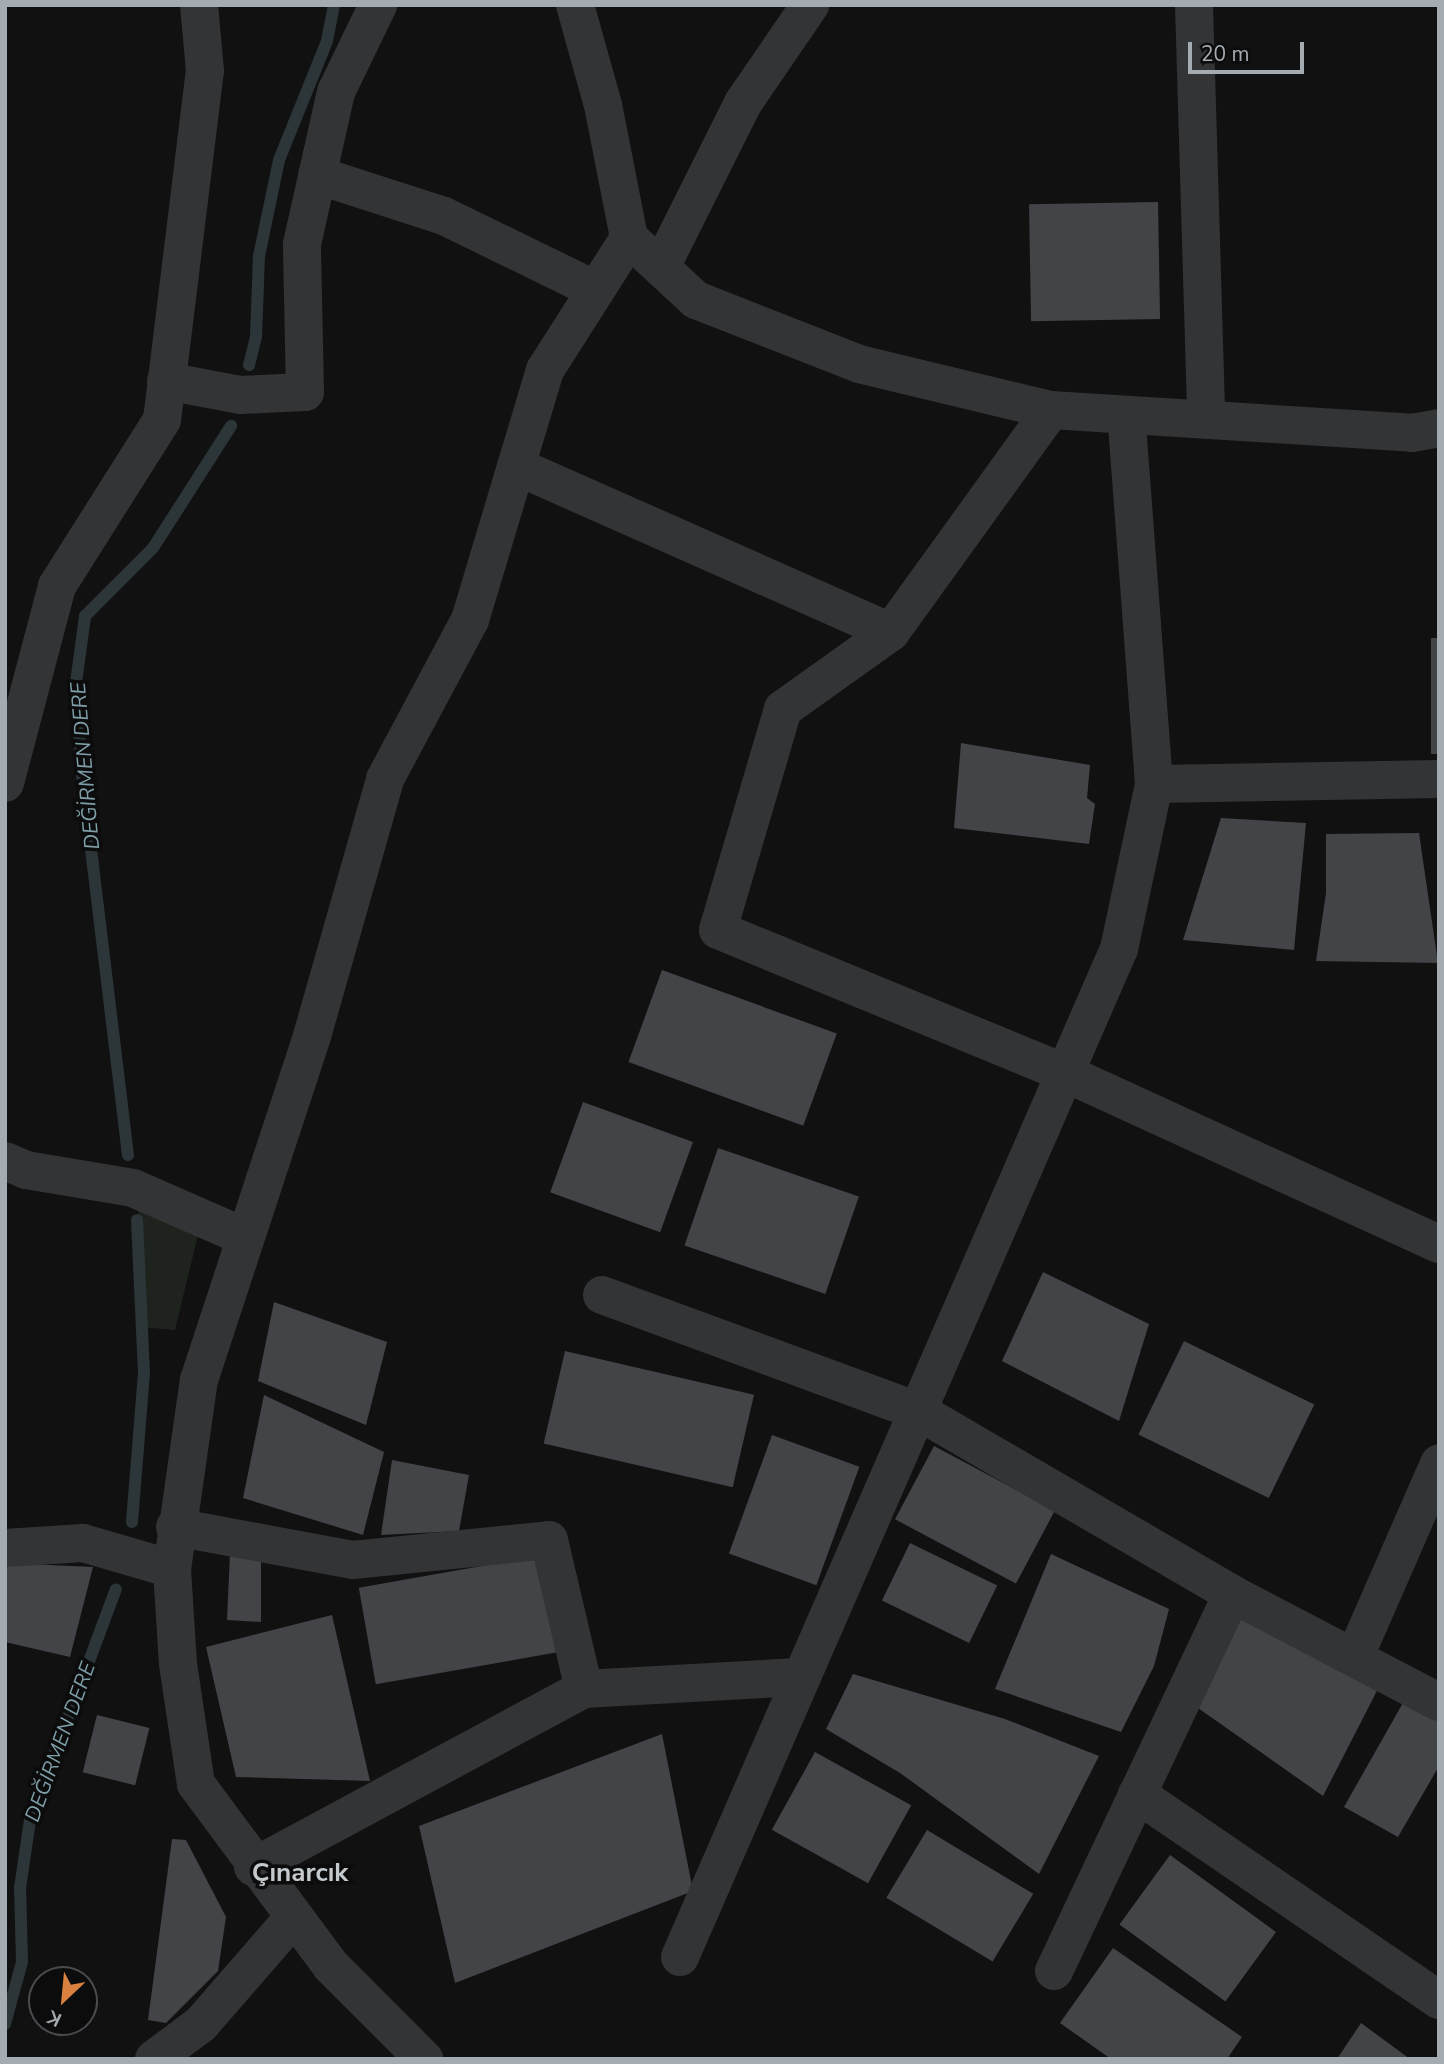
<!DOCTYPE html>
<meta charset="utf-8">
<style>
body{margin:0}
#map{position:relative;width:1444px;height:2064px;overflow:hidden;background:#111112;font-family:"Nunito Sans",sans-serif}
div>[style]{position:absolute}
.green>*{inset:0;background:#1e241d}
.stream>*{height:12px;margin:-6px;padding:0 6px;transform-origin:6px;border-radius:6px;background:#2c3639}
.building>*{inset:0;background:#434447;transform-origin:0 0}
.street>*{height:38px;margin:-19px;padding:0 19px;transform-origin:19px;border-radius:19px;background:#323436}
span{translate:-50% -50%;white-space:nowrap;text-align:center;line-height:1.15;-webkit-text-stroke:7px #0c0c0d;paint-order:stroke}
.water-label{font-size:21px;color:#7e9fa8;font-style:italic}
.district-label{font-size:26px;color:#c4c9cd;font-weight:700}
.frame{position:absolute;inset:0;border:7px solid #a4abb1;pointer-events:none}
.north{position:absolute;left:28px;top:1966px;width:70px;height:70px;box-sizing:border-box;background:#0c0c0d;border:2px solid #494c4f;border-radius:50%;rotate:206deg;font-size:19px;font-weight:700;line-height:28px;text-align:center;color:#a4abb1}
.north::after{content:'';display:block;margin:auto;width:24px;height:32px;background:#db8140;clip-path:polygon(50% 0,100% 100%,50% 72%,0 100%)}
.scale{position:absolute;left:1188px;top:42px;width:116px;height:32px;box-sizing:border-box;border:4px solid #a4abb1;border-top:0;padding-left:9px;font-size:21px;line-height:24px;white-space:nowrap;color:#a4abb1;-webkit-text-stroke:5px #0c0c0d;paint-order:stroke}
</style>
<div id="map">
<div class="green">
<div style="clip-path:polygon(138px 1209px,198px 1235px,175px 1330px,139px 1327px)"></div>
</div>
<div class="stream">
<div style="left:249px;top:365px;width:29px;rotate:-76deg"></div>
<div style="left:256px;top:337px;width:81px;rotate:-87.9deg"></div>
<div style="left:259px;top:256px;width:98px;rotate:-78.2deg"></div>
<div style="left:279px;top:160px;width:128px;rotate:-68deg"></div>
<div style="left:327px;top:41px;width:37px;rotate:-79deg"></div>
<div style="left:128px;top:1155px;width:394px;rotate:-96.9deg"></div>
<div style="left:81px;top:764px;width:81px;rotate:-93.5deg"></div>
<div style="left:76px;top:683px;width:68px;rotate:-82.3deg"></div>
<div style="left:85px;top:616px;width:96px;rotate:-45deg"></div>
<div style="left:153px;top:548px;width:145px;rotate:-57.4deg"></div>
<div style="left:132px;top:1522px;width:148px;rotate:-85.4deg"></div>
<div style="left:144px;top:1374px;width:154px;rotate:-92.6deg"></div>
<div style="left:5px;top:2024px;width:64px;rotate:-74.7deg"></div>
<div style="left:22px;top:1962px;width:74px;rotate:-91.5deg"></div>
<div style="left:20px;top:1888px;width:69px;rotate:-81.6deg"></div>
<div style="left:30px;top:1820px;width:246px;rotate:-69.6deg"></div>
</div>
<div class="building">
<div style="left:1158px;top:202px;width:117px;height:129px;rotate:89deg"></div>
<div style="left:1431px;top:638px;width:8px;height:116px"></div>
<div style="clip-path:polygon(961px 743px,1090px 765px,1087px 798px,1095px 804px,1089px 844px,954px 828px)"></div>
<div style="clip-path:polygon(1221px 818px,1306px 823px,1294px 950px,1183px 940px)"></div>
<div style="clip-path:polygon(1419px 833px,1438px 963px,1316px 961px,1326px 893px,1326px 834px)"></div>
<div style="left:662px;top:970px;width:186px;height:98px;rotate:20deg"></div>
<div style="left:583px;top:1102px;width:117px;height:96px;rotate:20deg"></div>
<div style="left:718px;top:1148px;width:149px;height:103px;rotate:19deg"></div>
<div style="clip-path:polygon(1043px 1272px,1149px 1324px,1119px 1421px,1002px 1361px)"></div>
<div style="clip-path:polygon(274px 1302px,387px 1342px,366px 1425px,258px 1381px)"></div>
<div style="left:1184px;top:1341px;width:145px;height:104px;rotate:26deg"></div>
<div style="left:565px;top:1351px;width:194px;height:95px;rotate:13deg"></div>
<div style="clip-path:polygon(264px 1395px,384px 1452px,363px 1535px,243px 1498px)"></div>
<div style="left:772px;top:1435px;width:93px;height:126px;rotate:20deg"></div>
<div style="left:934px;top:1446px;width:137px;height:83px;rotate:28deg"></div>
<div style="clip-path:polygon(392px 1460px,469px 1475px,459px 1531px,381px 1535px)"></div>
<div style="left:910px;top:1543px;width:97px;height:64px;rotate:26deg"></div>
<div style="clip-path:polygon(230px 1554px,261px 1560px,261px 1622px,227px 1620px)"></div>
<div style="clip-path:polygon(1051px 1554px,1169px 1609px,1154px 1666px,1121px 1732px,995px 1689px)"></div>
<div style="left:539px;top:1556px;width:98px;height:183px;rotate:80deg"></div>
<div style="clip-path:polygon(5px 1563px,93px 1567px,70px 1657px,5px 1642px)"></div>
<div style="clip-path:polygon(1232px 1614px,1382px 1681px,1323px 1796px,1188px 1701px)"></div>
<div style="clip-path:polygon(332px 1615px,370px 1781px,236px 1777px,206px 1647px)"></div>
<div style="clip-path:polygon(853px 1674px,1005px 1719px,1099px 1756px,1039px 1874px,900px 1773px,826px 1729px)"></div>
<div style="clip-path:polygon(1404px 1701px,1439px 1721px,1439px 1766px,1398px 1837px,1344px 1807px)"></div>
<div style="left:97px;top:1715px;width:54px;height:59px;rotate:14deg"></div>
<div style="clip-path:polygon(662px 1734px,693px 1891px,455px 1983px,419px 1826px)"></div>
<div style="left:815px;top:1752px;width:110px;height:89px;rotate:29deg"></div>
<div style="left:927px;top:1830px;width:124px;height:79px;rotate:31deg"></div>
<div style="clip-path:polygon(172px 1839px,186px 1840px,226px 1917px,218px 1971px,166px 2023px,148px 2020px)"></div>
<div style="left:1170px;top:1855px;width:131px;height:86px;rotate:36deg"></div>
<div style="clip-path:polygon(1113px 1948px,1242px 2037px,1227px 2059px,1111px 2059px,1060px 2023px)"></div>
<div style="clip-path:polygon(1361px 2023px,1410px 2059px,1337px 2059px)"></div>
</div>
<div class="street">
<div style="left:575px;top:5px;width:104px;rotate:74.4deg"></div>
<div style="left:603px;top:105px;width:136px;rotate:78.9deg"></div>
<div style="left:629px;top:238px;width:91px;rotate:42.8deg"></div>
<div style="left:696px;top:300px;width:175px;rotate:21.4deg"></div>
<div style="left:859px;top:364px;width:197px;rotate:13.5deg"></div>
<div style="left:1051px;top:410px;width:362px;rotate:3.6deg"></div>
<div style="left:1412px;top:433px;width:27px;rotate:-10deg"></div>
<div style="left:1194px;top:5px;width:415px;rotate:88.3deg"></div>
<div style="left:317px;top:175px;width:133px;rotate:17.9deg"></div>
<div style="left:444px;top:216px;width:169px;rotate:26deg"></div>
<div style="left:661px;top:267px;width:183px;rotate:-63.4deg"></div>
<div style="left:743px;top:103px;width:119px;rotate:-55.6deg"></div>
<div style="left:166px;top:381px;width:75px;rotate:10.7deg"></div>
<div style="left:240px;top:395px;width:65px;rotate:-2.6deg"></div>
<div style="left:305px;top:392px;width:148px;rotate:-91.2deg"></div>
<div style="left:302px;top:244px;width:156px;rotate:-77.4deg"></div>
<div style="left:336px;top:92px;width:97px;rotate:-64.2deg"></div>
<div style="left:1051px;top:410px;width:274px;rotate:125.8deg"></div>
<div style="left:891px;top:632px;width:133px;rotate:144.5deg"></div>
<div style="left:783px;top:709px;width:230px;rotate:106.4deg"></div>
<div style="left:718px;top:930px;width:375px;rotate:22.4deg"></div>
<div style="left:1065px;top:1073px;width:411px;rotate:24.6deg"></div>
<div style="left:516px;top:466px;width:410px;rotate:23.9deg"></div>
<div style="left:5px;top:783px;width:204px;rotate:-75.2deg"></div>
<div style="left:57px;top:586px;width:196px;rotate:-57.7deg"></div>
<div style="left:162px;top:420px;width:352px;rotate:-83deg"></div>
<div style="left:205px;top:71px;width:66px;rotate:-95.2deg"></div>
<div style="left:1154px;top:784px;width:285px;rotate:-1deg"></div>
<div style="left:5px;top:1161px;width:23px;rotate:23deg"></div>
<div style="left:26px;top:1170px;width:109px;rotate:9.5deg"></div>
<div style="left:133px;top:1188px;width:122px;rotate:23.6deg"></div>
<div style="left:602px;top:1295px;width:337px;rotate:20.2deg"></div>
<div style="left:918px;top:1411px;width:363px;rotate:30.2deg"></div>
<div style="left:1232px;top:1594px;width:233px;rotate:27.6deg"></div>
<div style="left:175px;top:1527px;width:181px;rotate:10.5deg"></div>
<div style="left:353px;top:1560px;width:197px;rotate:-5.8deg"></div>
<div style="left:549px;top:1540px;width:153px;rotate:76.8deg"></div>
<div style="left:5px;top:1548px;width:78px;rotate:-3.7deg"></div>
<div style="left:83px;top:1543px;width:93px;rotate:16.3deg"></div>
<div style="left:172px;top:1569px;width:95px;rotate:86.4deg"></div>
<div style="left:178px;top:1664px;width:121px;rotate:81.5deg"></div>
<div style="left:196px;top:1784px;width:227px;rotate:53.4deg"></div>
<div style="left:331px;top:1966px;width:132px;rotate:45deg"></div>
<div style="left:172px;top:1569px;width:191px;rotate:-81.9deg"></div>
<div style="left:199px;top:1380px;width:362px;rotate:-71.8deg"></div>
<div style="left:312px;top:1036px;width:267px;rotate:-74.1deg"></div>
<div style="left:385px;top:779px;width:180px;rotate:-61.9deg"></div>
<div style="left:470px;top:620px;width:261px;rotate:-73.3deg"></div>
<div style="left:545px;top:370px;width:156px;rotate:-57.5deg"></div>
<div style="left:1355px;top:1656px;width:210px;rotate:-66.4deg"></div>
<div style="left:1137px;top:1794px;width:366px;rotate:34.3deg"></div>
<div style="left:253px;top:1867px;width:376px;rotate:-28.3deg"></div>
<div style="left:584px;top:1689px;width:218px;rotate:-3.2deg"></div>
<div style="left:680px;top:1957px;width:1099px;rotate:-66.47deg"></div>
<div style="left:1119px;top:949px;width:169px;rotate:-78deg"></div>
<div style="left:1154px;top:784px;width:370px;rotate:-94.3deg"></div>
<div style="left:1054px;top:1971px;width:417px;rotate:-64.7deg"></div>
<div style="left:154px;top:2059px;width:59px;rotate:-36.7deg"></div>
<div style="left:201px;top:2024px;width:140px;rotate:-49deg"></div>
</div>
<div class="water-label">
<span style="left:85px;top:766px;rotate:-95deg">DEĞİRMEN DERE</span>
<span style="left:60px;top:1742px;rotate:-70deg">DEĞİRMEN DERE</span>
</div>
<div class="district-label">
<span style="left:300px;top:1873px">Çınarcık</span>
</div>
<div class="frame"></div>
<div class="north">K</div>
<div class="scale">20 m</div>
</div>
